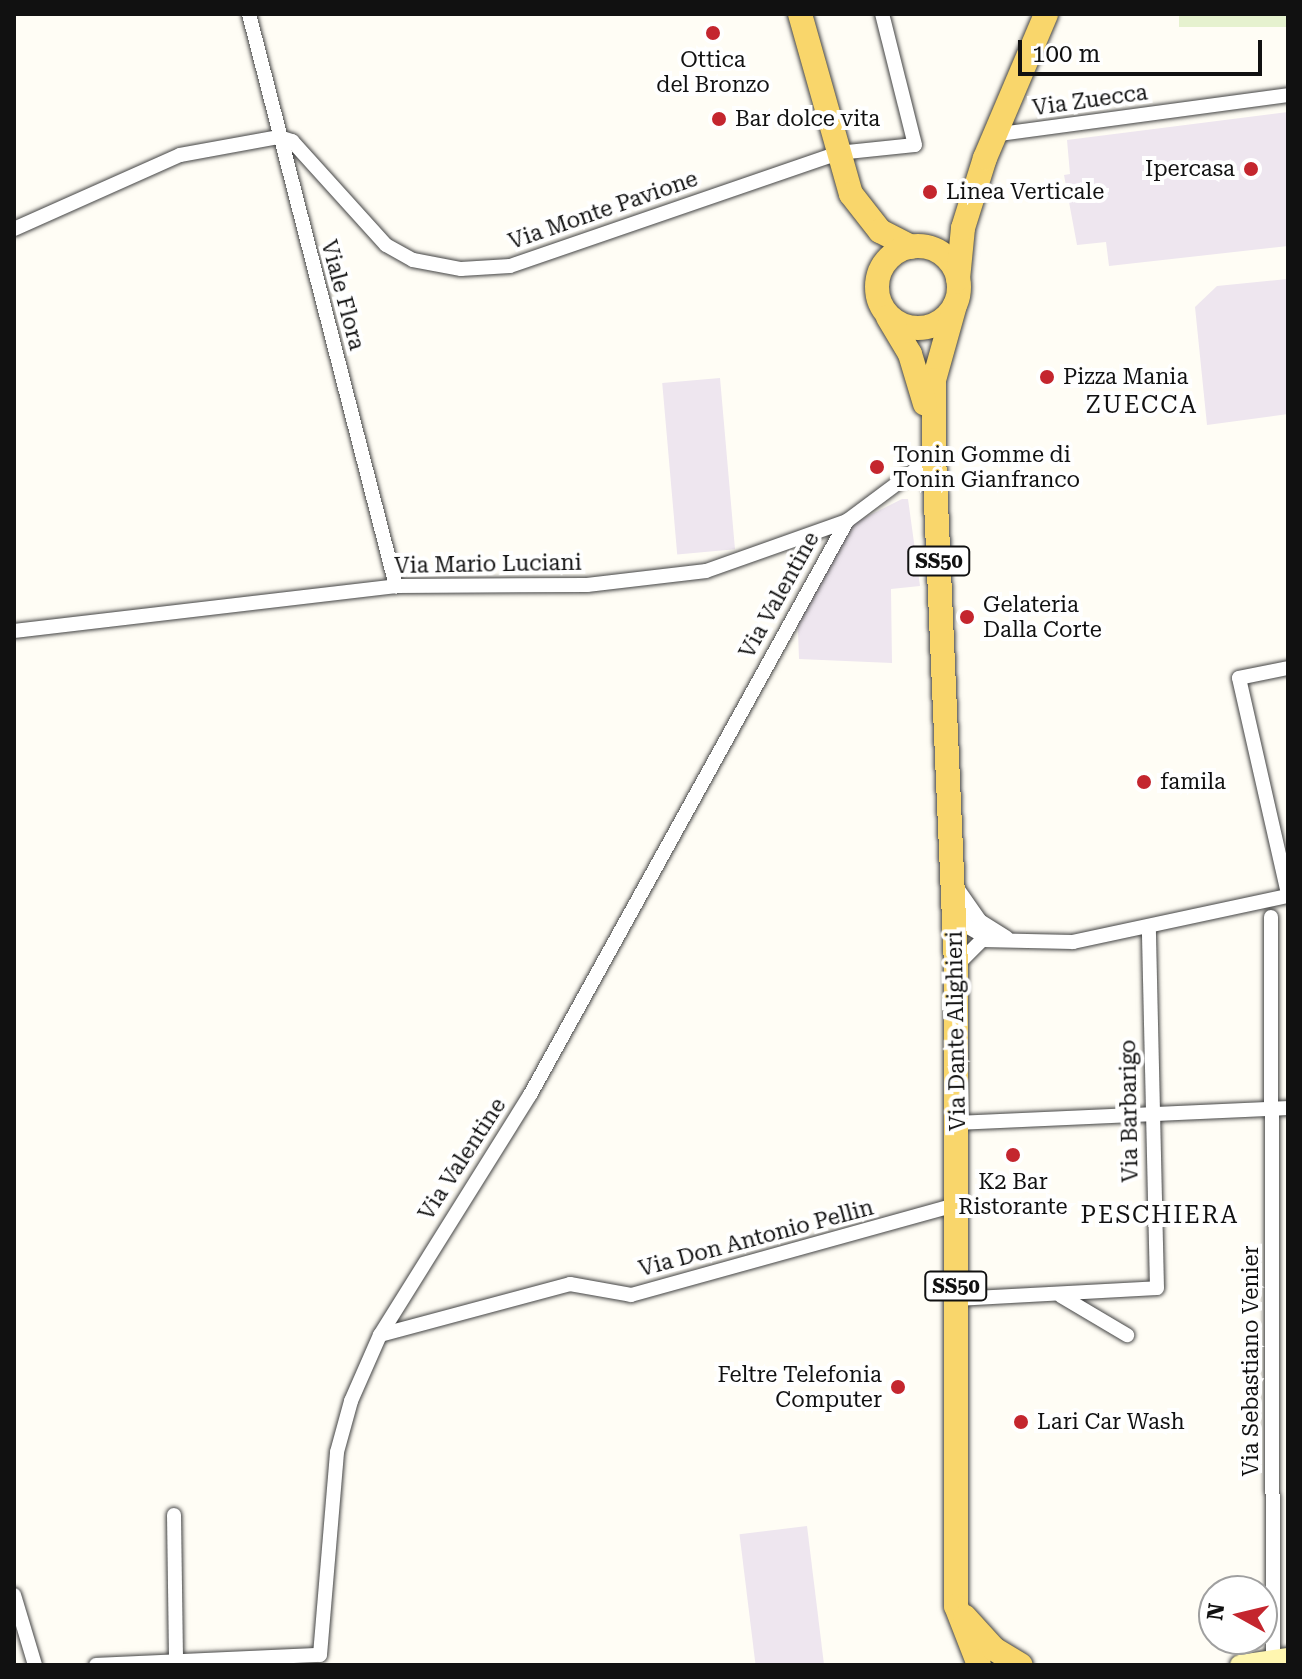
<!DOCTYPE html>
<style>
body{margin:0}
#map{position:relative;width:1302px;height:1679px;overflow:hidden;background:#fffdf5;font-family:"Roboto Serif",serif}
div>[style]{position:absolute}
.industrial>*{inset:0;background:#eee6ef;transform-origin:0 0}
.pitch>*{inset:0;background:#e6f2cf;transform-origin:0 0}
.roads{filter:drop-shadow(0 0 2px #444) drop-shadow(0 0 2px #444)}
.street>*{height:14px;margin:-7px;padding:0 7px;transform-origin:7px;border-radius:7px;background:#fff}
.secondary>*{height:20px;margin:-10px;padding:0 10px;transform-origin:10px;border-radius:10px;background:#fff6b0}
.primary>*{height:24px;margin:-12px;padding:0 12px;transform-origin:12px;border-radius:12px;background:#f9d66b}
.primary>.ring{margin:-12px;padding:0;box-sizing:content-box;background:none;border:24px solid #f9d66b;border-radius:50%}
.dots>*{width:22px;height:22px;translate:-50% -50%;box-sizing:border-box;border:4px solid #fff;border-radius:50%}
span{translate:-50% -50%;white-space:nowrap;text-align:center;line-height:1.15;-webkit-text-stroke:8px #fff;paint-order:stroke}
.shield-label span{padding:2px 6px;background:#fff;border:2px solid;border-radius:6px;-webkit-text-stroke-width:0}
.shield-label{font-size:20px;color:#111;font-weight:700}
.poi-label{font-size:22px;color:#111}
.left{translate:0 -50%;text-align:left}
.right{translate:-100% -50%;text-align:right}
.street-label{font-size:22px;color:#111}
.neighbourhood-label{font-size:24px;color:#111;letter-spacing:2px}
.frame{position:absolute;inset:0;border:16px solid #111;pointer-events:none}
.north{position:absolute;left:1198px;top:1575px;width:80px;height:80px;box-sizing:border-box;background:#fff;border:2px solid #a0a0a0;border-radius:50%;rotate:278deg;font-size:22px;font-weight:700;line-height:32px;text-align:center;color:#111}
.north::after{content:'';display:block;margin:auto;width:28px;height:36px;background:#c4262e;clip-path:polygon(50% 0,100% 100%,50% 72%,0 100%)}
.scale{position:absolute;left:1018px;top:40px;width:244px;height:36px;box-sizing:border-box;border:4px solid #111;border-top:0;padding-left:10px;font-size:24px;line-height:28px;white-space:nowrap;color:#111;-webkit-text-stroke:6px #fff;paint-order:stroke}
</style>
<div id="map">
<div class="industrial">
<div style="clip-path:polygon(1288px 112px,1288px 246px,1109px 266px,1106px 242px,1077px 245px,1064px 175px,1070px 174px,1067px 140px)"></div>
<div style="clip-path:polygon(1288px 279px,1288px 414px,1207px 425px,1195px 307px,1217px 286px)"></div>
<div style="left:720px;top:378px;width:172px;height:58px;rotate:85deg"></div>
<div style="clip-path:polygon(902px 499px,908px 499px,920px 586px,891px 589px,892px 663px,799px 659px,797px 605px,852px 524px)"></div>
<div style="left:807px;top:1526px;width:140px;height:68px;rotate:83deg"></div>
</div>
<div class="pitch">
<div style="left:1179px;top:14px;width:109px;height:13px"></div>
</div>
<div class="roads">
<div class="street">
<div style="left:249px;top:14px;width:591px;rotate:75.59deg"></div>
<div style="left:993px;top:135px;width:298px;rotate:-7.7deg"></div>
<div style="left:14px;top:229px;width:182px;rotate:-24deg"></div>
<div style="left:180px;top:155px;width:101px;rotate:-10.3deg"></div>
<div style="left:279px;top:137px;width:14px;rotate:17deg"></div>
<div style="left:292px;top:141px;width:140px;rotate:47.9deg"></div>
<div style="left:386px;top:245px;width:31px;rotate:29deg"></div>
<div style="left:413px;top:260px;width:49px;rotate:10.6deg"></div>
<div style="left:461px;top:269px;width:49px;rotate:-3.5deg"></div>
<div style="left:510px;top:266px;width:347px;rotate:-19deg"></div>
<div style="left:838px;top:153px;width:77px;rotate:-5.9deg"></div>
<div style="left:915px;top:145px;width:135px;rotate:-104.1deg"></div>
<div style="left:14px;top:631px;width:385px;rotate:-6.7deg"></div>
<div style="left:396px;top:586px;width:191px;rotate:-0.3deg"></div>
<div style="left:587px;top:585px;width:120px;rotate:-6.7deg"></div>
<div style="left:706px;top:571px;width:150px;rotate:-19.5deg"></div>
<div style="left:847px;top:521px;width:109px;rotate:-36.8deg"></div>
<div style="left:1288px;top:668px;width:50px;rotate:168.5deg"></div>
<div style="left:1239px;top:678px;width:221px;rotate:77.2deg"></div>
<div style="left:957px;top:888px;width:40px;rotate:55.1deg"></div>
<div style="left:980px;top:921px;width:31px;rotate:32deg"></div>
<div style="left:957px;top:911px;width:19px;rotate:55deg"></div>
<div style="left:968px;top:927px;width:24px;rotate:30deg"></div>
<div style="left:1271px;top:917px;width:743px;rotate:89.85deg"></div>
<div style="left:957px;top:965px;width:35px;rotate:-45deg"></div>
<div style="left:982px;top:940px;width:91px;rotate:1.3deg"></div>
<div style="left:1073px;top:942px;width:220px;rotate:-12.1deg"></div>
<div style="left:957px;top:1123px;width:331px;rotate:-2.6deg"></div>
<div style="left:1061px;top:1296px;width:77px;rotate:30.6deg"></div>
<div style="left:956px;top:1299px;width:201px;rotate:-3.1deg"></div>
<div style="left:1157px;top:1288px;width:361px;rotate:-91.3deg"></div>
<div style="left:380px;top:1335px;width:197px;rotate:-15deg"></div>
<div style="left:570px;top:1284px;width:62px;rotate:10.2deg"></div>
<div style="left:631px;top:1295px;width:337px;rotate:-15.5deg"></div>
<div style="left:174px;top:1515px;width:146px;rotate:89.2deg"></div>
<div style="left:14px;top:1595px;width:73px;rotate:73.3deg"></div>
<div style="left:96px;top:1665px;width:224px;rotate:-2.6deg"></div>
<div style="left:320px;top:1655px;width:204px;rotate:-85.2deg"></div>
<div style="left:337px;top:1452px;width:53px;rotate:-74.6deg"></div>
<div style="left:351px;top:1401px;width:72px;rotate:-66.3deg"></div>
<div style="left:380px;top:1335px;width:283px;rotate:-58deg"></div>
<div style="left:530px;top:1095px;width:656px;rotate:-61.09deg"></div>
</div>
<div class="secondary">
<div style="left:1240px;top:1665px;width:49px;rotate:-8.3deg"></div>
</div>
<div class="primary">
<div style="left:800px;top:14px;width:187px;rotate:74.2deg"></div>
<div style="left:851px;top:194px;width:47px;rotate:51.9deg"></div>
<div style="left:880px;top:231px;width:35px;rotate:27deg"></div>
<div class="ring" style="left:877px;top:246px;width:58px;height:58px"></div>
<div style="left:958px;top:279px;width:51px;rotate:-84.4deg"></div>
<div style="left:963px;top:228px;width:73px;rotate:-72.6deg"></div>
<div style="left:985px;top:158px;width:156px;rotate:-67deg"></div>
<div style="left:955px;top:305px;width:78px;rotate:105.6deg"></div>
<div style="left:934px;top:380px;width:76px;rotate:90deg"></div>
<div style="left:934px;top:456px;width:510px;rotate:87.53deg"></div>
<div style="left:956px;top:966px;width:640px;rotate:90deg"></div>
<div style="left:956px;top:1606px;width:63px;rotate:68.7deg"></div>
<div style="left:888px;top:317px;width:43px;rotate:59.3deg"></div>
<div style="left:910px;top:354px;width:52px;rotate:73.3deg"></div>
<div style="left:965px;top:1617px;width:43px;rotate:47.8deg"></div>
<div style="left:994px;top:1649px;width:31px;rotate:31deg"></div>
</div>
</div>
<div class="dots">
<div style="left:713px;top:33px;background:#c4262e"></div>
<div style="left:719px;top:119px;background:#c4262e"></div>
<div style="left:1251px;top:169px;background:#c4262e"></div>
<div style="left:930px;top:192px;background:#c4262e"></div>
<div style="left:1047px;top:377px;background:#c4262e"></div>
<div style="left:877px;top:467px;background:#c4262e"></div>
<div style="left:967px;top:617px;background:#c4262e"></div>
<div style="left:1144px;top:782px;background:#c4262e"></div>
<div style="left:1013px;top:1155px;background:#c4262e"></div>
<div style="left:898px;top:1387px;background:#c4262e"></div>
<div style="left:1021px;top:1422px;background:#c4262e"></div>
</div>
<div class="shield-label">
<span style="left:939px;top:561px">SS50</span>
<span style="left:956px;top:1286px">SS50</span>
</div>
<div class="poi-label">
<span style="left:713px;top:72px">Ottica<br>del Bronzo</span>
<span class="left" style="left:735px;top:119px">Bar dolce vita</span>
<span class="right" style="left:1235px;top:169px">Ipercasa</span>
<span class="left" style="left:946px;top:192px">Linea Verticale</span>
<span class="left" style="left:1063px;top:377px">Pizza Mania</span>
<span class="left" style="left:893px;top:467px">Tonin Gomme di<br>Tonin Gianfranco</span>
<span class="left" style="left:983px;top:617px">Gelateria<br>Dalla Corte</span>
<span class="left" style="left:1160px;top:782px">famila</span>
<span style="left:1013px;top:1194px">K2 Bar<br>Ristorante</span>
<span class="right" style="left:882px;top:1387px">Feltre Telefonia<br>Computer</span>
<span class="left" style="left:1037px;top:1422px">Lari Car Wash</span>
</div>
<div class="street-label">
<span style="left:1090px;top:100px;rotate:-8deg">Via Zuecca</span>
<span style="left:603px;top:210px;rotate:-19deg">Via Monte Pavione</span>
<span style="left:343px;top:295px;rotate:75deg">Viale Flora</span>
<span style="left:488px;top:564px;rotate:-1deg">Via Mario Luciani</span>
<span style="left:779px;top:595px;rotate:-61deg">Via Valentine</span>
<span style="left:956px;top:1031px;rotate:-91deg">Via Dante Alighieri</span>
<span style="left:1129px;top:1111px;rotate:-91deg">Via Barbarigo</span>
<span style="left:462px;top:1159px;rotate:-57deg">Via Valentine</span>
<span style="left:756px;top:1238px;rotate:-15deg">Via Don Antonio Pellin</span>
<span style="left:1251px;top:1361px;rotate:-90deg">Via Sebastiano Venier</span>
</div>
<div class="neighbourhood-label">
<span style="left:1142px;top:406px">ZUECCA</span>
<span style="left:1160px;top:1216px">PESCHIERA</span>
</div>
<div class="frame"></div>
<div class="north">N</div>
<div class="scale">100 m</div>
</div>
